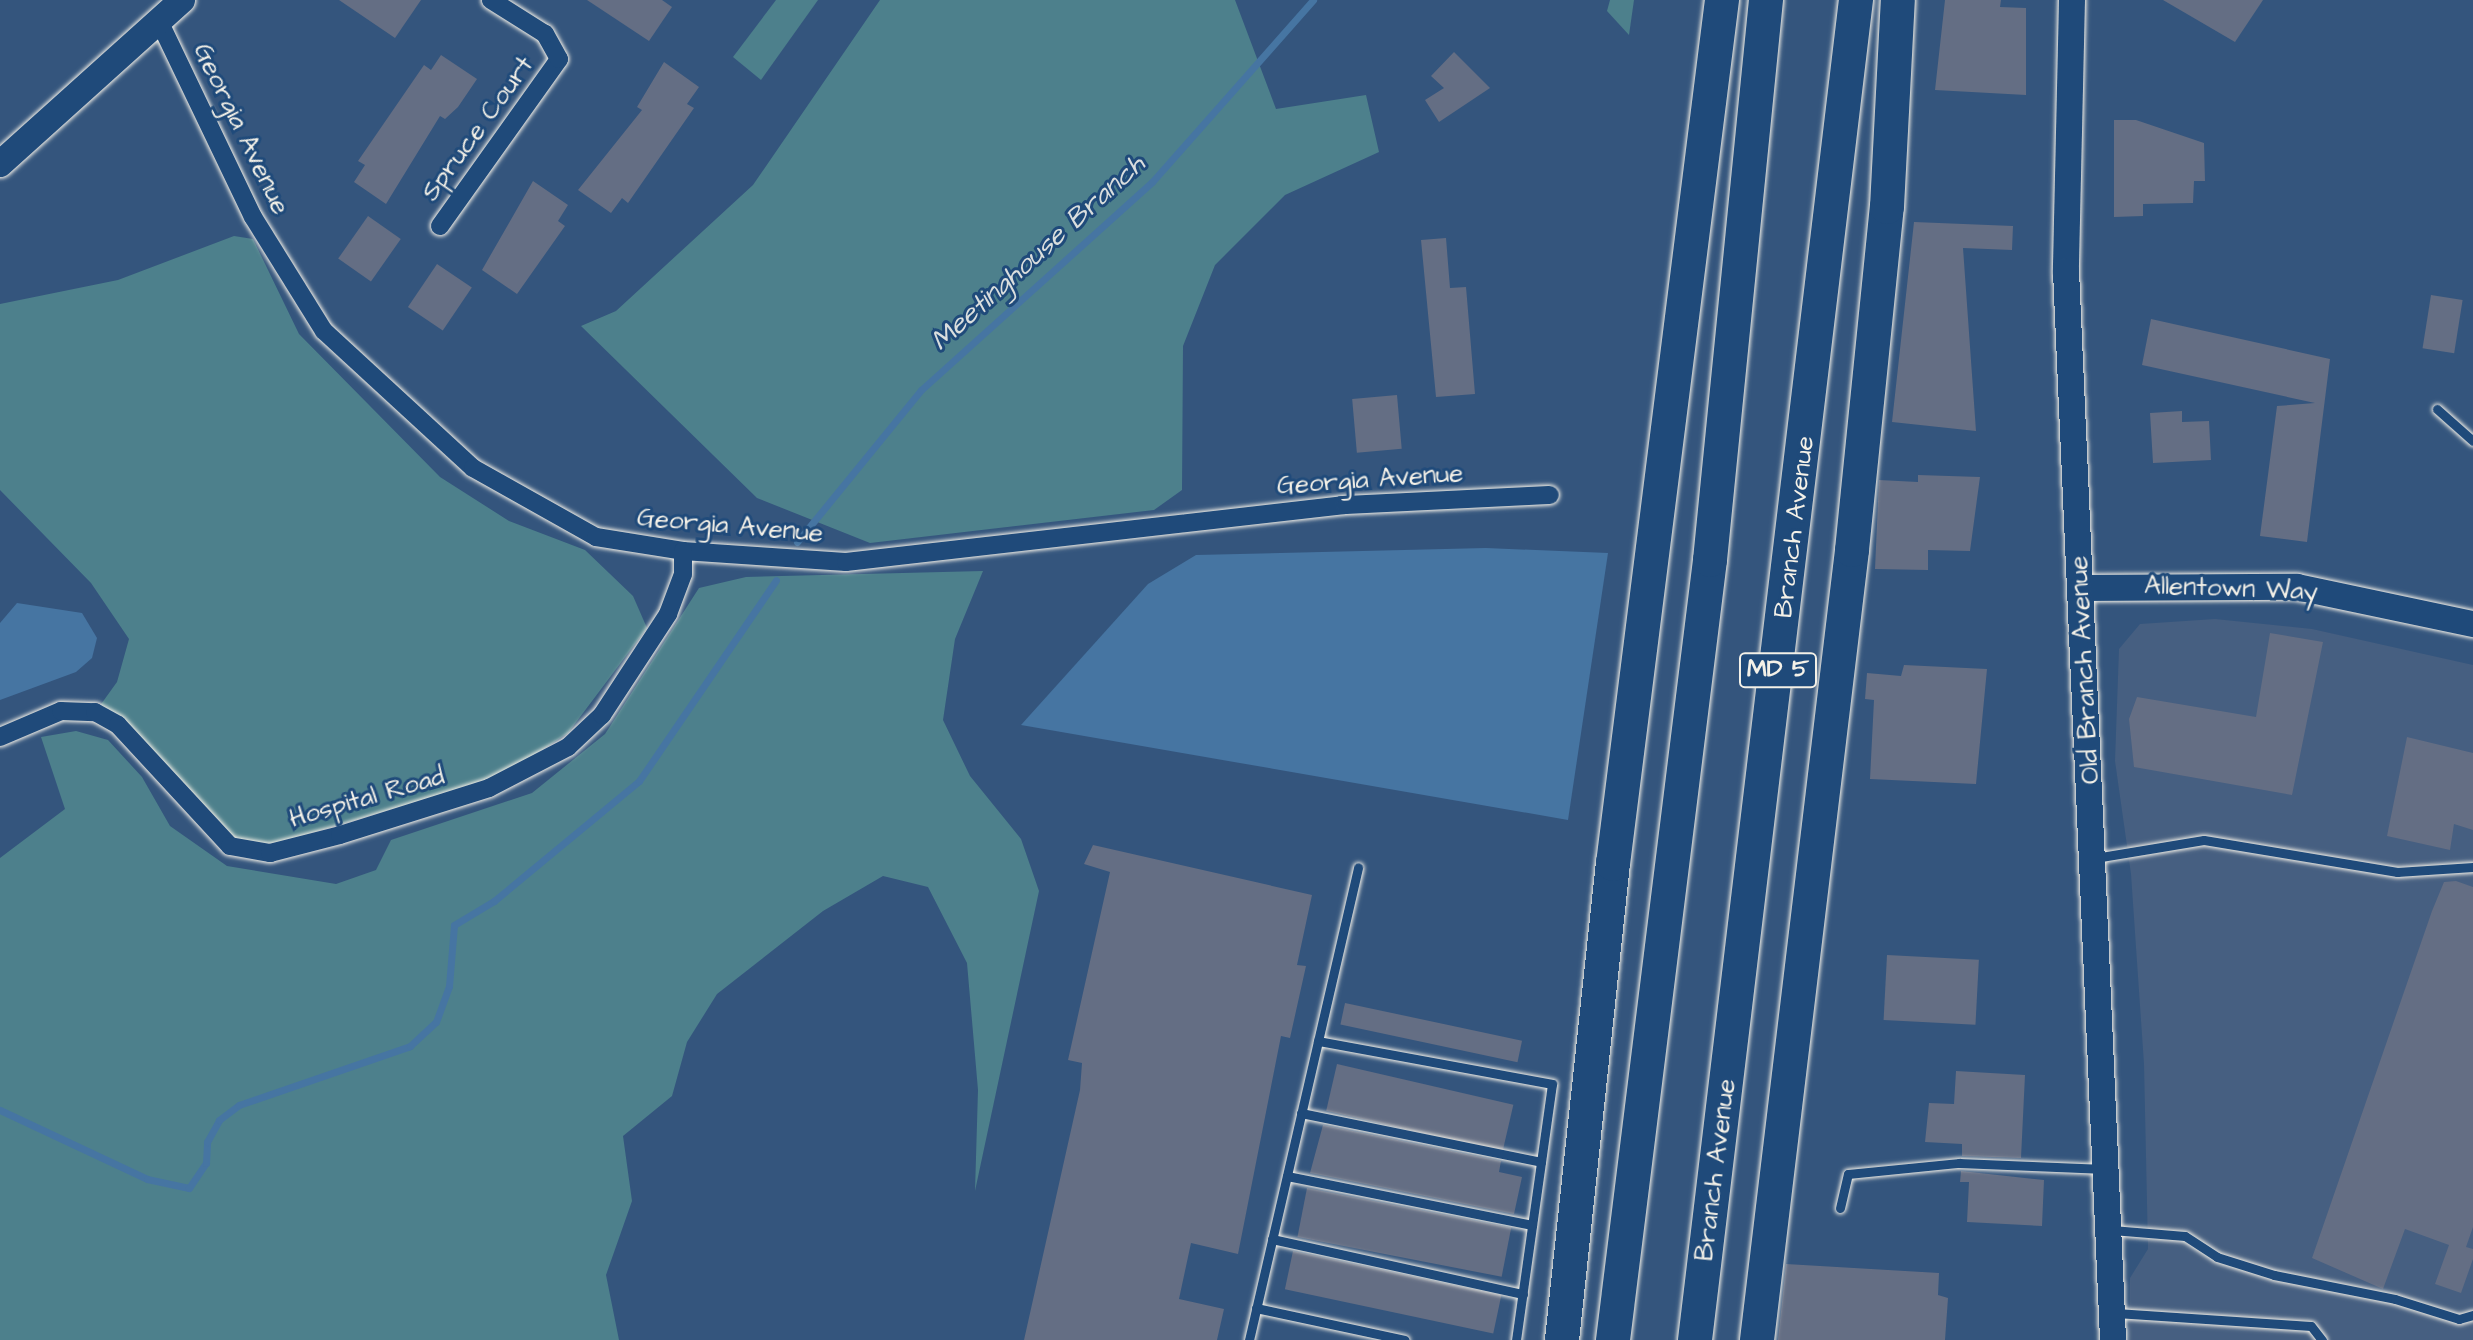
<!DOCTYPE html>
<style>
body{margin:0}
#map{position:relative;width:2473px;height:1340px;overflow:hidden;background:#34557d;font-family:"Architects Daughter",sans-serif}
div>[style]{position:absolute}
.built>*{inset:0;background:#465f81}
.green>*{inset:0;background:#4d808c}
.water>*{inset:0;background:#4675a2}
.stream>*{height:7px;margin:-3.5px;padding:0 3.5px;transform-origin:3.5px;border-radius:3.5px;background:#4675a2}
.building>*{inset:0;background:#646e84;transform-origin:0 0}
.roads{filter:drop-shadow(0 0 2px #f4f1e8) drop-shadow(0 0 2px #f4f1e8)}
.lane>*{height:9px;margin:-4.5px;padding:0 4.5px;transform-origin:4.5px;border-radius:4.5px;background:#1f4a7a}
.street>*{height:18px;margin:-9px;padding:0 9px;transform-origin:9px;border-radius:9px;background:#1f4a7a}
.secondary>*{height:26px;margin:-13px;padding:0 13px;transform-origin:13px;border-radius:13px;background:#1f4a7a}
.highway>*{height:34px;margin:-17px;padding:0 17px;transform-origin:17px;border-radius:17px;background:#1f4a7a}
span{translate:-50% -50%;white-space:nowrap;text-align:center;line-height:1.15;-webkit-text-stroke:6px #1f4a7a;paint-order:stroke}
.shield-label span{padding:2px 6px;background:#1f4a7a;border:2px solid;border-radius:6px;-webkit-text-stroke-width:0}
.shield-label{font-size:24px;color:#f4f1e8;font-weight:700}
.street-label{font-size:26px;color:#f4f1e8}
.water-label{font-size:28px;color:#dadede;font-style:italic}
</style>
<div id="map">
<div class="built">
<div style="clip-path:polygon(2215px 619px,2312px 629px,2473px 665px,2473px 1340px,2129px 1340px,2130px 1278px,2148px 1249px,2144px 1064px,2131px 874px,2115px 761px,2119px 649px,2140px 624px)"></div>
</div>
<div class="green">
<div style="clip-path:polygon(776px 0,818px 0,761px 80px,733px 57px)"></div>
<div style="clip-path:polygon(880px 0,1235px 0,1276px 109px,1366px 95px,1379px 152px,1285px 195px,1215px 265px,1183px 346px,1182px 490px,1154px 510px,870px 543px,757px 498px,581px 326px,616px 311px,753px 185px)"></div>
<div style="clip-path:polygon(1610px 0,1634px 0,1629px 35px,1607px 11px)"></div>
<div style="clip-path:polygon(234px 236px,253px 239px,299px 334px,440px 477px,509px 521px,585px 550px,633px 596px,647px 628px,568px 733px,528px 759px,490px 780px,274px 844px,235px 842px,99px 707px,117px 682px,129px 639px,91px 583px,0 490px,0 304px,118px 280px)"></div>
<div style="clip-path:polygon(983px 571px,955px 639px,943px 720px,970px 776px,1021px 839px,1039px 891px,975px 1191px,978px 1090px,967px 963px,928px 887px,883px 876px,823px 911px,717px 994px,687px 1042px,672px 1096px,623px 1136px,632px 1201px,606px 1275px,619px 1340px,0 1340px,0 858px,65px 809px,41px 737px,76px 731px,108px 740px,142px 777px,170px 826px,227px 866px,336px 884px,376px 870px,391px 840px,532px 793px,605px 734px,699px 588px,746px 577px)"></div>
</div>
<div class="water">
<div style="clip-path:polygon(1486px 548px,1608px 553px,1568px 820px,1021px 725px,1148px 584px,1196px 555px)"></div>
<div style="clip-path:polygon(17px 603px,82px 613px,97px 638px,92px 658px,76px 672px,0 700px,0 623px)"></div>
</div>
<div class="stream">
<div style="left:797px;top:542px;width:196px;rotate:-50.8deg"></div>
<div style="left:921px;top:390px;width:311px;rotate:-42deg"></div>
<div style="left:1152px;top:182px;width:243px;rotate:-48.5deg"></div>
<div style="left:0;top:1110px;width:162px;rotate:25.1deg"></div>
<div style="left:147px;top:1179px;width:43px;rotate:12.1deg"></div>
<div style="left:189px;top:1188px;width:30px;rotate:-56deg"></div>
<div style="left:206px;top:1163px;width:21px;rotate:-87deg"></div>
<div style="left:207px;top:1142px;width:25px;rotate:-61deg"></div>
<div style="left:219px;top:1120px;width:25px;rotate:-37deg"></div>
<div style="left:239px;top:1105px;width:181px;rotate:-19deg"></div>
<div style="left:410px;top:1046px;width:35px;rotate:-43deg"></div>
<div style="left:436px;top:1022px;width:38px;rotate:-70deg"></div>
<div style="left:449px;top:986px;width:61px;rotate:-85.3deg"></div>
<div style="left:454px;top:925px;width:47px;rotate:-31deg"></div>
<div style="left:494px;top:901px;width:188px;rotate:-39.6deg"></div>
<div style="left:639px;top:781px;width:243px;rotate:-55.7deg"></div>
</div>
<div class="building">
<div style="clip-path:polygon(339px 0,421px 0,395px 38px)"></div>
<div style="clip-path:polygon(587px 0,662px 0,672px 7px,649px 41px)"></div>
<div style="clip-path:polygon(1945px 0,2001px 0,2000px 7px,2026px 8px,2026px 95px,1935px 90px)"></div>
<div style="clip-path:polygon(2163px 0,2263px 0,2235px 42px)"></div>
<div style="clip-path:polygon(1454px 52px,1490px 88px,1439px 122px,1425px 100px,1444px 88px,1431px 76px)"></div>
<div style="clip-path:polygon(441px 55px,477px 79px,458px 107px,445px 119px,440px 116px,386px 204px,354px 182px,365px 165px,358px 161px,424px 65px,431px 70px)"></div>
<div style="clip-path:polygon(664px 62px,699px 87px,687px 104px,694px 108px,628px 203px,622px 198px,611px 213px,578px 190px,642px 110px,637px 107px)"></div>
<div style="clip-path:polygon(2114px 120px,2136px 120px,2204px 143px,2205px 181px,2194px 181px,2193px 203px,2143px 204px,2143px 216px,2114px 217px)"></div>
<div style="clip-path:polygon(533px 181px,568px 205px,558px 221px,565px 226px,517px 294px,482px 270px)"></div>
<div style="left:368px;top:216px;width:40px;height:52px;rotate:35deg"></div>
<div style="clip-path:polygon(1914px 222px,2013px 226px,2012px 250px,1963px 248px,1976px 431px,1892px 422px)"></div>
<div style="clip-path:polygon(1446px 238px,1450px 288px,1466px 287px,1475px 394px,1436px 397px,1421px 240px)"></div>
<div style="left:437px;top:264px;width:42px;height:52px;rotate:34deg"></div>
<div style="left:2431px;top:295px;width:32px;height:54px;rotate:9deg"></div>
<div style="clip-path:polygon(2151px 319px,2330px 359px,2307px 542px,2260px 536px,2277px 406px,2315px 403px,2142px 365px)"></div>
<div style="left:1397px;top:395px;width:54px;height:45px;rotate:85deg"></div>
<div style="clip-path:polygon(2182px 411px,2182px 422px,2209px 421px,2211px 460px,2153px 463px,2150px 413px)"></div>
<div style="clip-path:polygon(1918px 475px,1980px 477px,1970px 551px,1928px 550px,1928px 570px,1875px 569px,1879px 480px,1918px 482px)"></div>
<div style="clip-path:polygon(2270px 633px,2323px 642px,2292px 795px,2134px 767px,2129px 719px,2137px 697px,2256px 717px)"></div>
<div style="clip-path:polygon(1904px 665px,1987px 669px,1976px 784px,1870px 779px,1874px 700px,1865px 699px,1867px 673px,1901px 676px)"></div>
<div style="clip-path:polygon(2407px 737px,2473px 753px,2473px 830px,2454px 824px,2450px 850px,2387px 836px)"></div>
<div style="clip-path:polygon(1093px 845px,1312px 895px,1297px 965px,1306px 966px,1290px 1038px,1281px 1036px,1238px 1254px,1191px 1243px,1179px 1299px,1224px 1309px,1217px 1340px,1024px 1340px,1080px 1090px,1082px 1063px,1068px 1060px,1110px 872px,1084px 864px)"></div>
<div style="clip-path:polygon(2456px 881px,2473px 887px,2473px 1227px,2466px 1247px,2473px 1249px,2473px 1259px,2461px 1293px,2435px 1284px,2449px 1245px,2405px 1229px,2383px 1289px,2312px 1258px,2432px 911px,2444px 882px)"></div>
<div style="left:1887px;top:955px;width:92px;height:65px;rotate:3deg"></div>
<div style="left:1345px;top:1003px;width:181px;height:22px;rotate:12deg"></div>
<div style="left:1337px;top:1064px;width:181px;height:48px;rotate:13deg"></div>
<div style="clip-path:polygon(1956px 1071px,2025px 1075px,2021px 1158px,1962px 1156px,1962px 1144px,1925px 1142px,1929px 1103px,1954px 1104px)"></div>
<div style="clip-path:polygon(1323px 1125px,1501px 1161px,1499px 1172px,1522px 1177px,1514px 1214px,1310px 1173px)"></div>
<div style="clip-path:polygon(1961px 1171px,2044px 1180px,2042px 1226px,1967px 1222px,1969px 1182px,1960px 1182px)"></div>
<div style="left:1307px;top:1188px;width:208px;height:50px;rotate:11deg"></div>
<div style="left:1293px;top:1251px;width:213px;height:39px;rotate:12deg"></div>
<div style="clip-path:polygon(1786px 1264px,1939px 1273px,1938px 1295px,1948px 1298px,1945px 1340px,1778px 1340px)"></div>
</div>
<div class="roads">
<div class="lane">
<div style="left:2437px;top:409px;width:48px;rotate:41.6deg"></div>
<div style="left:2095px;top:858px;width:110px;rotate:-9.4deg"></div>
<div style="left:2204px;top:840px;width:196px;rotate:9.4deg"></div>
<div style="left:2397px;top:872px;width:76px;rotate:-3.8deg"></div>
<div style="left:1318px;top:1041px;width:238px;rotate:10.4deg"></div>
<div style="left:1552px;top:1084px;width:259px;rotate:98deg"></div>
<div style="left:1301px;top:1113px;width:245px;rotate:11.5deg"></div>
<div style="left:1287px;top:1176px;width:250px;rotate:11.3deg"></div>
<div style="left:1840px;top:1208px;width:35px;rotate:-77deg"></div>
<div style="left:1848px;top:1174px;width:112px;rotate:-5.7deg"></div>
<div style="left:1959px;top:1163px;width:146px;rotate:2.4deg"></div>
<div style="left:2112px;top:1230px;width:73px;rotate:4.7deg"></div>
<div style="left:2185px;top:1236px;width:38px;rotate:33deg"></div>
<div style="left:2217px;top:1257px;width:60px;rotate:17.5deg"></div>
<div style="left:2274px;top:1275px;width:123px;rotate:11.2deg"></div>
<div style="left:2395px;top:1299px;width:67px;rotate:17.4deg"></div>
<div style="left:2459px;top:1319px;width:15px;rotate:-16deg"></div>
<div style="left:1272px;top:1239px;width:257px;rotate:12.4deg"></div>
<div style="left:1256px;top:1308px;width:152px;rotate:12.1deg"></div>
<div style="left:2116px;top:1313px;width:195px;rotate:3.8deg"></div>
<div style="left:2311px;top:1326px;width:18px;rotate:52deg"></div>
<div style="left:1249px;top:1340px;width:485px;rotate:-77deg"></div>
</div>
<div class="street">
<div style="left:160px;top:23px;width:215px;rotate:64.4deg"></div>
<div style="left:253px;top:217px;width:134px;rotate:58.1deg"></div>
<div style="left:324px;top:331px;width:202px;rotate:42.6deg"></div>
<div style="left:473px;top:468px;width:141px;rotate:29.3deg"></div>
<div style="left:596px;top:537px;width:88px;rotate:9.1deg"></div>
<div style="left:683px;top:551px;width:163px;rotate:3.9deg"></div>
<div style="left:846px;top:562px;width:502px;rotate:-6.52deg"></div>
<div style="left:1345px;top:505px;width:205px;rotate:-2.8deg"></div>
<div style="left:440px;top:226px;width:205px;rotate:-54.5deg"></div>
<div style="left:559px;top:59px;width:29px;rotate:-119deg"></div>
<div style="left:545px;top:34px;width:64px;rotate:-147.8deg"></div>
<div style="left:0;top:737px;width:66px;rotate:-23.1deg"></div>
<div style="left:61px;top:711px;width:34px;rotate:2deg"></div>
<div style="left:95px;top:712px;width:26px;rotate:29deg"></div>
<div style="left:118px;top:725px;width:165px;rotate:47.2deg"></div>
<div style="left:230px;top:846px;width:41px;rotate:9.9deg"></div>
<div style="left:270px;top:853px;width:72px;rotate:-14.4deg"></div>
<div style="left:340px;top:835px;width:156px;rotate:-17.5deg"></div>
<div style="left:489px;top:788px;width:89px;rotate:-27.4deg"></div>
<div style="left:568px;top:747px;width:47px;rotate:-43.3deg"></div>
<div style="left:602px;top:715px;width:121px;rotate:-56.8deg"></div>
<div style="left:668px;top:614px;width:43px;rotate:-69.4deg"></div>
<div style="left:683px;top:574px;width:23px;rotate:-90deg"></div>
</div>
<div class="secondary">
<div style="left:2072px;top:0;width:271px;rotate:91.3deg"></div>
<div style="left:2066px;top:271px;width:1070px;rotate:87.48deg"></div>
<div style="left:0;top:164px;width:245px;rotate:-42deg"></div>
<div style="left:2082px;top:588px;width:215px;rotate:-0.3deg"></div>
<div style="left:2297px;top:587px;width:180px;rotate:11.9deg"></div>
</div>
<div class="highway">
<div style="left:1562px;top:1340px;width:479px;rotate:-83.9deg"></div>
<div style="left:1613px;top:864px;width:871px;rotate:-82.81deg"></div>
<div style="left:1613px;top:1340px;width:786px;rotate:-82.91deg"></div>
<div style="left:1710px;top:560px;width:563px;rotate:-84.29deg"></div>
<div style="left:1695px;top:1340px;width:1350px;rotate:-83.15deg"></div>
<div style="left:1757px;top:1340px;width:796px;rotate:-83.14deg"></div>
<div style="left:1852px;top:550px;width:345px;rotate:-84.2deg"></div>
<div style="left:1887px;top:207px;width:207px;rotate:-87deg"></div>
</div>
</div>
<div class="shield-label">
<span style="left:1778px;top:670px">MD 5</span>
</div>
<div class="street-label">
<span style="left:241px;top:129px;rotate:64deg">Georgia Avenue</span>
<span style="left:478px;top:129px;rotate:-54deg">Spruce Court</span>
<span style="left:1370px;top:480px;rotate:-4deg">Georgia Avenue</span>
<span style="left:730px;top:526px;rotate:5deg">Georgia Avenue</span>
<span style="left:1795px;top:527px;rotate:-83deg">Branch Avenue</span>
<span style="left:2231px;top:589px;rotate:2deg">Allentown Way</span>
<span style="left:2085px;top:670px;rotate:-93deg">Old Branch Avenue</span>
<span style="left:367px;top:798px;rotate:-16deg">Hospital Road</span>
<span style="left:1716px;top:1170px;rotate:-83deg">Branch Avenue</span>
</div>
<div class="water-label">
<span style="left:1038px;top:253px;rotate:-42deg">Meetinghouse Branch</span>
</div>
</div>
